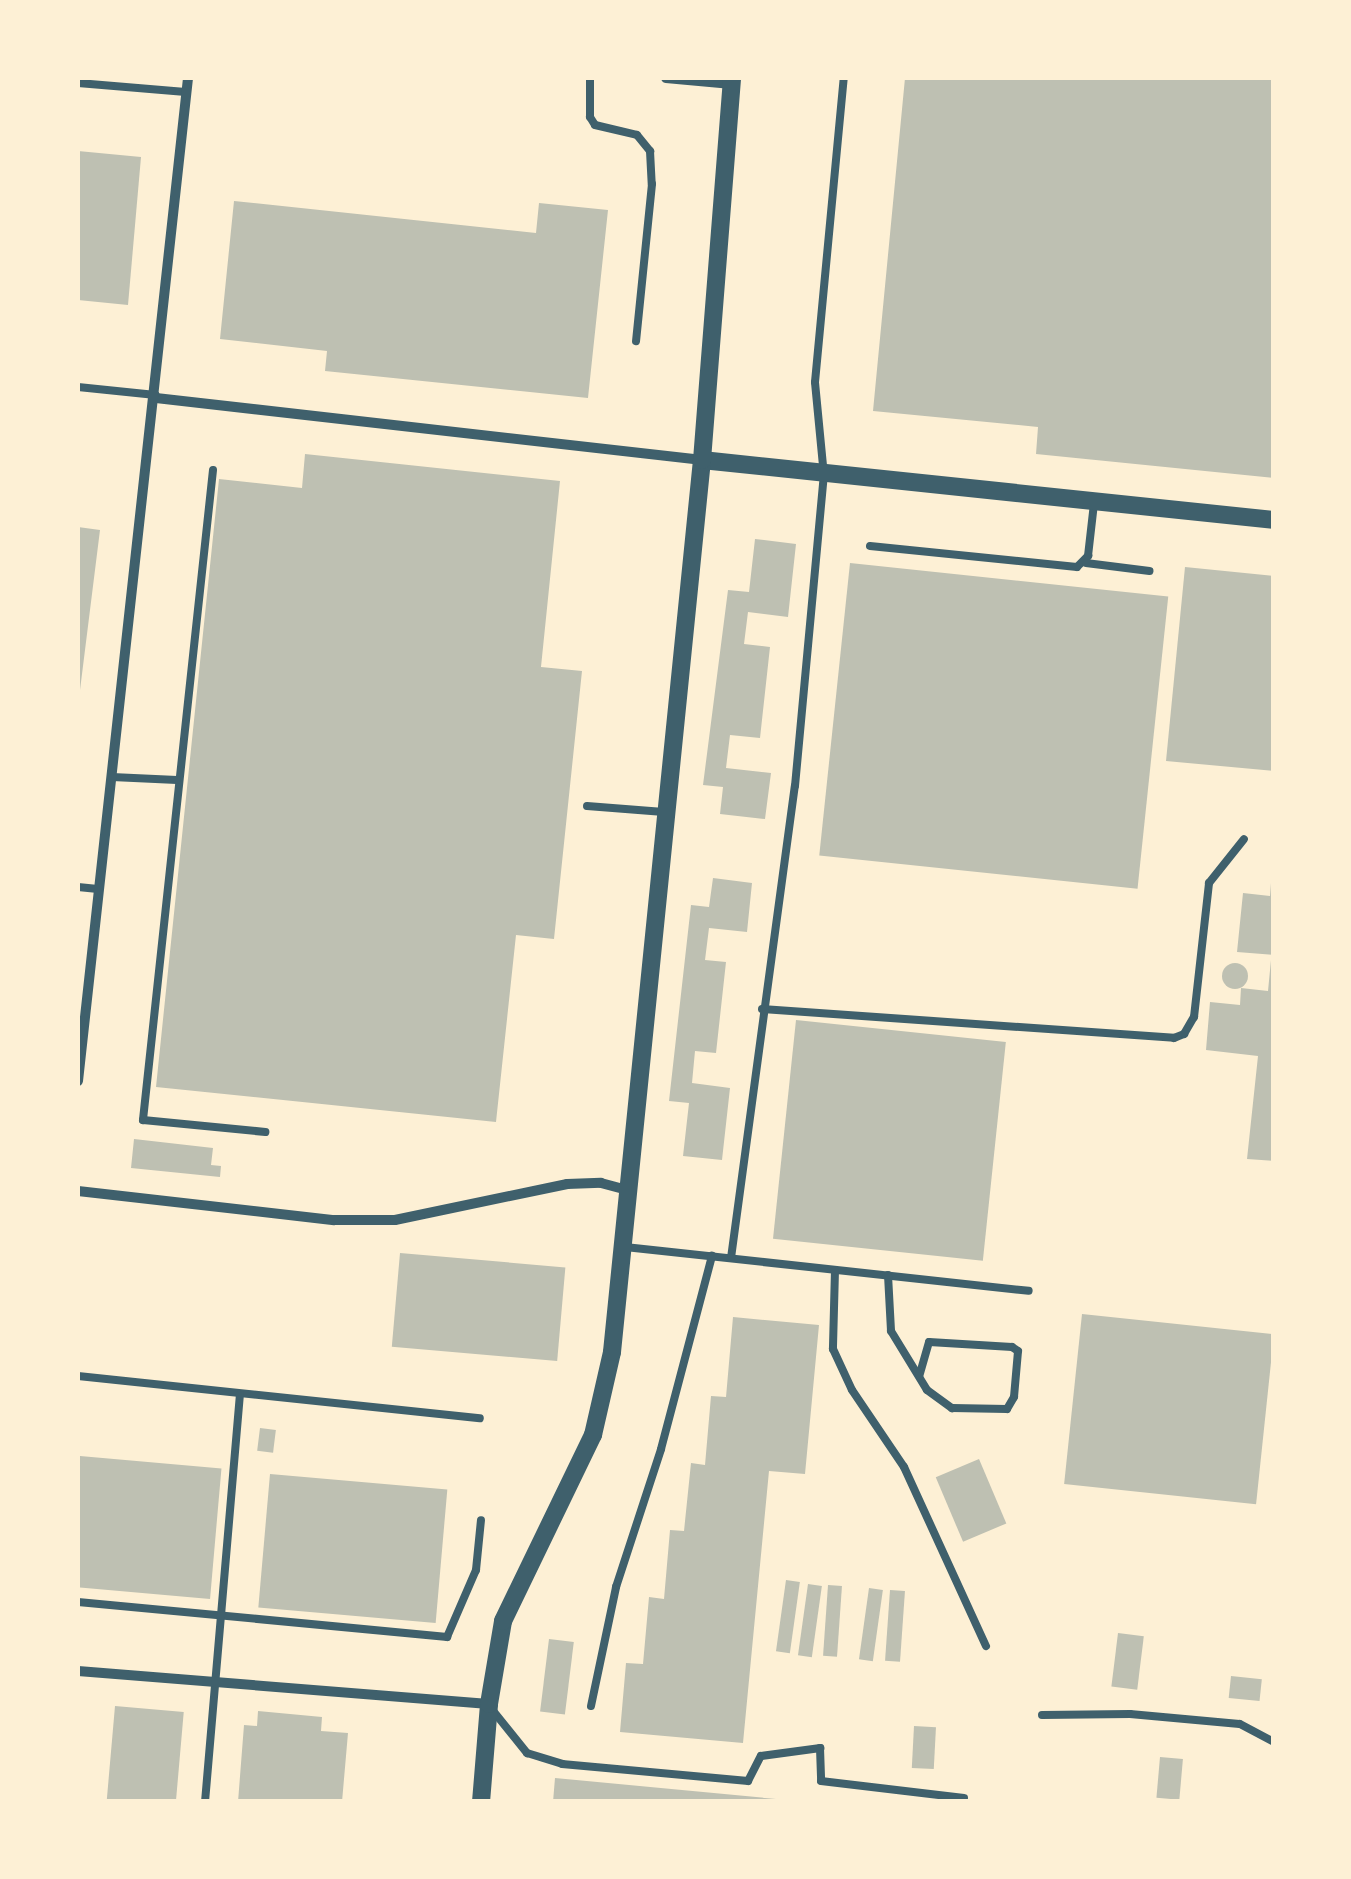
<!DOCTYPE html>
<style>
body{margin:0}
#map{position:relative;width:1351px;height:1879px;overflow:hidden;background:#fdf0d5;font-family:Quicksand,sans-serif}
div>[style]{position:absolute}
.building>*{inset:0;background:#bec0b2;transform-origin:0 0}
.round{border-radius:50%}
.service>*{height:8px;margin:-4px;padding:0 4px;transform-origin:4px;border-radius:4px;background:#3f606c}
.minor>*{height:10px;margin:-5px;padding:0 5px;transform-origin:5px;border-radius:5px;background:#3f606c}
.tertiary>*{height:18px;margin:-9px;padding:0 9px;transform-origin:9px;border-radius:9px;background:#3f606c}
span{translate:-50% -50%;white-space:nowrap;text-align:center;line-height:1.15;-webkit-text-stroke:9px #fdf0d5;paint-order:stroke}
.frame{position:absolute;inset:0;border:80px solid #fdf0d5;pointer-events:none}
</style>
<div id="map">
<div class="building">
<div style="clip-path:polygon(905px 78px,1274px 78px,1274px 478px,1036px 454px,1038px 427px,873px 411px)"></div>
<div style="clip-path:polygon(78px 151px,141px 157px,128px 305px,78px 300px)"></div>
<div style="clip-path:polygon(234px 201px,536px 233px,539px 203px,608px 210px,588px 398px,325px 371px,327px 351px,220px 339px)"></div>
<div style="clip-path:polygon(305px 454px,560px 481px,541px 667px,582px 671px,554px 939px,516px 935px,496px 1122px,156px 1087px,219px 479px,302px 488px)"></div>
<div style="clip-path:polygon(78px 527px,100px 530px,80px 690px,78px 689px)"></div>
<div style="clip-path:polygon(755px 539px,796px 544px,788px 617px,748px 612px,744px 644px,770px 647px,760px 738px,730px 735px,726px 768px,771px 773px,765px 819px,720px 814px,723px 787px,703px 785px,728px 590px,749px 592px)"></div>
<div style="left:850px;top:563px;width:320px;height:294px;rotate:6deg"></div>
<div style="clip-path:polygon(1185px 567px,1274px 576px,1274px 771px,1166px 761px)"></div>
<div style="clip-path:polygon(713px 878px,752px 883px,747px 932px,709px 928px,705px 960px,726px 962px,716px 1053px,695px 1051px,692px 1083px,730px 1088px,722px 1160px,683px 1156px,689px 1103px,669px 1101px,691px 905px,709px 907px)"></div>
<div style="clip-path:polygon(1271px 883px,1274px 955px,1237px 952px,1243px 893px,1270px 896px)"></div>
<div style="clip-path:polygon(1271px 960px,1274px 960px,1274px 1161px,1247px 1159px,1258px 1056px,1206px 1050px,1210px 1002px,1240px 1005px,1241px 988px,1268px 991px)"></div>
<div class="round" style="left:1222px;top:963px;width:26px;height:26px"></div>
<div style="left:796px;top:1020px;width:211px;height:220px;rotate:6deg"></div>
<div style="clip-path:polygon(134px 1139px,213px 1148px,211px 1165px,221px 1166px,220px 1177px,131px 1168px)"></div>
<div style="left:400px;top:1253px;width:166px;height:94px;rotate:5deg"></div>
<div style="left:1082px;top:1314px;width:193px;height:171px;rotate:6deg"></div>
<div style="clip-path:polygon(733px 1317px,819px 1325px,805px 1474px,769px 1471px,743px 1743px,620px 1732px,626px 1663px,643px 1664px,649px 1597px,664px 1599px,670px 1530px,684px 1531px,691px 1463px,705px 1465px,711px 1396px,726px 1397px)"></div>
<div style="left:260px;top:1428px;width:16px;height:23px;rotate:7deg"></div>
<div style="left:80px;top:1456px;width:142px;height:131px;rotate:5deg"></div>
<div style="left:979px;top:1459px;width:70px;height:47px;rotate:67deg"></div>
<div style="left:270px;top:1474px;width:178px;height:134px;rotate:5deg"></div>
<div style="left:786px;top:1580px;width:14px;height:72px;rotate:8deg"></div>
<div style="left:808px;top:1584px;width:14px;height:72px;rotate:8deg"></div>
<div style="left:828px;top:1585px;width:14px;height:71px;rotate:4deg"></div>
<div style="left:869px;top:1588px;width:14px;height:72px;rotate:8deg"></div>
<div style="left:890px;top:1590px;width:15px;height:71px;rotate:4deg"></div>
<div style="left:1118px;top:1633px;width:26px;height:54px;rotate:7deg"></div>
<div style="left:549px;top:1639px;width:25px;height:73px;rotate:7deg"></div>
<div style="left:1231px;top:1676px;width:31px;height:22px;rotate:6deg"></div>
<div style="left:115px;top:1706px;width:69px;height:96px;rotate:5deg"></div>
<div style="clip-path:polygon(258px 1711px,322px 1717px,321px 1731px,348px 1733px,342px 1802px,238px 1802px,244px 1725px,257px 1726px)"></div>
<div style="left:914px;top:1726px;width:22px;height:42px;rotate:3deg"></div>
<div style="left:1160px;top:1757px;width:23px;height:41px;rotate:5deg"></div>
<div style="clip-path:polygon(555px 1778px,776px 1799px,776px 1802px,553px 1802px)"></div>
</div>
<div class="service">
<div style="left:590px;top:78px;width:39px;rotate:90deg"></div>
<div style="left:590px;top:117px;width:9px;rotate:58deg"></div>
<div style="left:595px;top:125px;width:43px;rotate:13.4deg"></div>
<div style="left:637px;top:135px;width:21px;rotate:51deg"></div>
<div style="left:650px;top:151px;width:33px;rotate:87deg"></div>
<div style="left:652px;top:184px;width:158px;rotate:95.8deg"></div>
<div style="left:78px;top:83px;width:108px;rotate:4.8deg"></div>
<div style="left:78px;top:387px;width:78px;rotate:5.9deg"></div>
<div style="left:213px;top:470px;width:654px;rotate:96.15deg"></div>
<div style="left:143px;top:1120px;width:123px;rotate:5.6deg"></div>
<div style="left:870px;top:546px;width:208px;rotate:5.8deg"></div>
<div style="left:1077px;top:567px;width:16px;rotate:-45deg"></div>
<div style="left:1088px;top:556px;width:53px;rotate:-83.5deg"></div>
<div style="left:1086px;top:563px;width:64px;rotate:7.2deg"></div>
<div style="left:112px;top:777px;width:65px;rotate:2.6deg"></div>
<div style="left:587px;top:806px;width:77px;rotate:4.5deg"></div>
<div style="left:78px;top:887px;width:20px;rotate:6deg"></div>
<div style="left:762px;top:1009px;width:413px;rotate:4deg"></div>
<div style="left:1174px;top:1038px;width:11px;rotate:-22deg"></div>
<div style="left:1184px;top:1034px;width:20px;rotate:-60deg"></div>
<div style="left:1194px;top:1017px;width:135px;rotate:-83.6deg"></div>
<div style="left:1209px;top:883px;width:56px;rotate:-51.5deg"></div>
<div style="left:625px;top:1247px;width:406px;rotate:6.2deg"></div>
<div style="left:731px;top:1258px;width:476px;rotate:-82.3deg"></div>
<div style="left:795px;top:786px;width:311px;rotate:-84.7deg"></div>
<div style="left:824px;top:476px;width:94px;rotate:-95.5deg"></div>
<div style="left:815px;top:382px;width:305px;rotate:-84.6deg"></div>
<div style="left:835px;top:1270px;width:79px;rotate:91.5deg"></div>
<div style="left:833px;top:1349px;width:45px;rotate:65.1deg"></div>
<div style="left:852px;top:1390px;width:93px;rotate:56deg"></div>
<div style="left:904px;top:1467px;width:197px;rotate:65.4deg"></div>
<div style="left:888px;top:1275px;width:56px;rotate:86.9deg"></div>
<div style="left:891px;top:1331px;width:69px;rotate:58.6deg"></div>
<div style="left:927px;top:1390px;width:31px;rotate:36deg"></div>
<div style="left:952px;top:1408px;width:55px;rotate:1deg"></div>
<div style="left:1007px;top:1409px;width:14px;rotate:-60deg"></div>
<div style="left:1014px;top:1397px;width:46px;rotate:-85deg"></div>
<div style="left:1018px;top:1351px;width:7px;rotate:-146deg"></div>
<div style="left:1012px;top:1347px;width:83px;rotate:-176.6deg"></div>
<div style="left:929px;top:1342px;width:35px;rotate:106deg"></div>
<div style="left:78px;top:1376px;width:404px;rotate:6deg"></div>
<div style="left:78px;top:1602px;width:371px;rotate:5.4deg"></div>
<div style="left:447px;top:1637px;width:73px;rotate:-66.6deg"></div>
<div style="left:476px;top:1570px;width:50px;rotate:-84.3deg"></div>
<div style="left:591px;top:1706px;width:122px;rotate:-78.1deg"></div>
<div style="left:616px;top:1587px;width:145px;rotate:-71.9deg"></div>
<div style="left:661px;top:1449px;width:200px;rotate:-75.2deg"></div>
<div style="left:494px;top:1712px;width:53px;rotate:51.2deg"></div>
<div style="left:527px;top:1753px;width:37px;rotate:17deg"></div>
<div style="left:562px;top:1764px;width:187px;rotate:5.2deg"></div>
<div style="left:748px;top:1781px;width:28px;rotate:-63deg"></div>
<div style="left:761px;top:1756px;width:60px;rotate:-7.7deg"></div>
<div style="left:820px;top:1748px;width:33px;rotate:88deg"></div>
<div style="left:821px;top:1781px;width:144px;rotate:6.8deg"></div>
<div style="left:1042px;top:1715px;width:88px;rotate:-0.7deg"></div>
<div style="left:1130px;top:1714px;width:110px;rotate:5.2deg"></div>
<div style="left:1240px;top:1724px;width:38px;rotate:28deg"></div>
<div style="left:205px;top:1802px;width:409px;rotate:-85.1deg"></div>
</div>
<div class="minor">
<div style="left:666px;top:78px;width:66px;rotate:5.2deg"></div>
<div style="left:156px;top:398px;width:550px;rotate:6.48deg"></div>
<div style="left:78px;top:1081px;width:1009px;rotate:-83.74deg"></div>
<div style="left:78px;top:1191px;width:258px;rotate:6.5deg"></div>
<div style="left:334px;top:1220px;width:61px"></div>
<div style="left:395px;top:1220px;width:176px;rotate:-11.8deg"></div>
<div style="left:567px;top:1184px;width:34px;rotate:-2deg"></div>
<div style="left:601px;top:1183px;width:30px;rotate:15deg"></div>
<div style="left:78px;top:1671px;width:412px;rotate:4.6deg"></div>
</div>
<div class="tertiary">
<div style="left:702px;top:460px;width:575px;rotate:5.99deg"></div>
<div style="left:481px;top:1802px;width:98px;rotate:-85.3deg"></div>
<div style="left:489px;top:1704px;width:84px;rotate:-80.4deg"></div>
<div style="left:503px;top:1621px;width:207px;rotate:-64.2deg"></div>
<div style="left:593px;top:1435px;width:85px;rotate:-77.1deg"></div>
<div style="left:612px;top:1352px;width:897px;rotate:-84.24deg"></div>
<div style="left:702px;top:460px;width:383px;rotate:-85.5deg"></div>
</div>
<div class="frame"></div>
</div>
